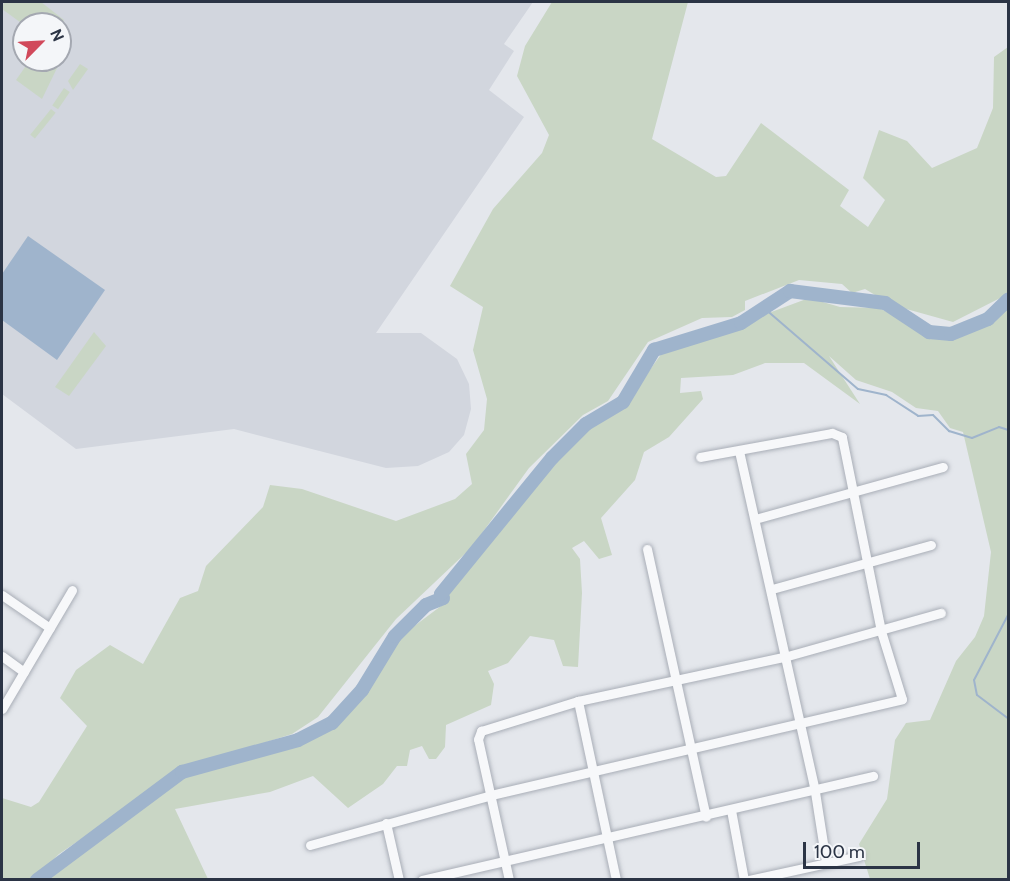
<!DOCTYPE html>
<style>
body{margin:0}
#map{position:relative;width:1010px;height:881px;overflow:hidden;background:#e4e7ec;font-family:Cabin,sans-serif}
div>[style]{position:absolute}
.built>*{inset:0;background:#d2d6de}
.green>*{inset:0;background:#c9d6c5;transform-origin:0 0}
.water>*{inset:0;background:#9fb4cc}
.stream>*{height:2px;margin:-1px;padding:0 1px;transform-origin:1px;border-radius:1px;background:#9fb4cc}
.river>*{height:14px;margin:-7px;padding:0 7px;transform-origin:7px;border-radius:7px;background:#9fb4cc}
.roads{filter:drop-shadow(0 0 2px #a9aeb7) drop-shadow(0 0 2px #a9aeb7)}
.minor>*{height:9px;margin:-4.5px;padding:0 4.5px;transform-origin:4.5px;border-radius:4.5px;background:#f7f8fa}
span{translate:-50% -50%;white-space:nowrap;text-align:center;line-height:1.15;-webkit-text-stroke:4.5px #f4f6f9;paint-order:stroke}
.frame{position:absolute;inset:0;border:3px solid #2b3445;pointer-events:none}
.north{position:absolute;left:12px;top:12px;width:60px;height:60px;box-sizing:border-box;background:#f4f6f9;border:2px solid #a4a8b1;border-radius:50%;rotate:66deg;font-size:16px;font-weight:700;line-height:24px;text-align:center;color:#2b3445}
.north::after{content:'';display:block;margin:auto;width:21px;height:27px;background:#d1495b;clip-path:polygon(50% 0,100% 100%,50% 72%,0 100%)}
.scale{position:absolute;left:803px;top:842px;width:117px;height:27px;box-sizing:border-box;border:3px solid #2b3445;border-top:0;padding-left:8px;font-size:18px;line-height:21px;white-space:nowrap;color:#2b3445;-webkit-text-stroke:4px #f4f6f9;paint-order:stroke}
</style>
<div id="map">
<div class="built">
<div style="clip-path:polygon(evenodd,2px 2px,533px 2px,504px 44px,514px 51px,489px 90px,524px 117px,376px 333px,421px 333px,457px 359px,469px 384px,471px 409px,464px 435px,449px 452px,418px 466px,386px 468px,234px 429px,76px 449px,2px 394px,2px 2px,24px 24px,60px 24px,60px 60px,24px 60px,24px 24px)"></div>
</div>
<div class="green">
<div style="clip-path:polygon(4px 2px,41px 2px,64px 20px,60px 26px,24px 25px,2px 9px)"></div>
<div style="clip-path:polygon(552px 2px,688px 2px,652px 139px,716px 177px,726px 176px,761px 123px,849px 190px,840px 206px,868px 227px,885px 200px,863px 178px,879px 130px,907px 141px,932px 168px,977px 148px,993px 108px,994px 57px,1008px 47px,1008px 294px,953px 322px,892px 305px,865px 289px,852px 293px,842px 284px,799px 280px,745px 301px,745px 310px,732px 317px,702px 318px,648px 342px,608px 401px,583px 415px,529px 468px,472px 547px,396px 619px,318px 717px,292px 734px,187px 767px,59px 854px,34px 879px,2px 879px,2px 798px,31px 807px,39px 802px,87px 726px,60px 698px,76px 670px,110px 645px,143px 664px,180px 598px,198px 591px,206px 566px,263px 507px,270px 485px,302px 489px,396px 521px,455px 499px,472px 484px,466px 454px,484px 430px,487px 399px,473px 350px,483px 307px,450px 286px,493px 209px,542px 153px,549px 135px,517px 76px,525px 46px)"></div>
<div style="clip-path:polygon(30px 60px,58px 66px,42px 99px,16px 80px)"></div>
<div style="clip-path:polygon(80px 64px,88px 69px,73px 90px,68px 81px)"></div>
<div style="left:64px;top:88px;width:7px;height:21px;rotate:34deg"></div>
<div style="left:51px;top:109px;width:6px;height:33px;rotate:39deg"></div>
<div style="clip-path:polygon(809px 298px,840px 307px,879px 308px,941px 339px,982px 327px,1008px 308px,1008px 879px,870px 879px,859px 844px,887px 799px,895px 740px,906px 723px,930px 720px,956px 661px,975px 637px,984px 616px,991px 552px,963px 432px,950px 428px,938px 411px,916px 408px,892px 392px,856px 380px,829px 356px,860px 404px,804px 363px,765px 363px,733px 375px,681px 378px,680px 393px,701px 391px,703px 399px,669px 437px,644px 452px,635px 480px,601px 518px,612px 555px,599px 559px,584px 541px,572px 548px,580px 559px,582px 593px,578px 667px,563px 666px,554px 640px,530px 636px,508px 663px,488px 671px,494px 684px,491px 705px,446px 725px,445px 747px,436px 759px,429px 759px,422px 746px,410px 750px,407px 766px,397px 766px,383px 784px,348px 808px,313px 776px,270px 792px,175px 809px,208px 879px,43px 880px,67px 856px,192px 773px,279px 752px,318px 736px,342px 718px,369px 688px,397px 639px,445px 603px,449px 590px,546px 471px,588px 430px,623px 407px,662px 353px)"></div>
<div style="clip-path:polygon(94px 332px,106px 346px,69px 396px,55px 387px)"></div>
</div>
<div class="water">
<div style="clip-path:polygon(28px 236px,105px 290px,57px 360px,2px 320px,2px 274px)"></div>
</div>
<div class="stream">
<div style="left:764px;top:308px;width:124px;rotate:40.8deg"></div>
<div style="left:858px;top:389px;width:29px;rotate:12deg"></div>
<div style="left:886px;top:395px;width:38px;rotate:33deg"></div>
<div style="left:918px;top:416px;width:15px;rotate:-4deg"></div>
<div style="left:933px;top:415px;width:23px;rotate:45deg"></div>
<div style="left:949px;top:431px;width:24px;rotate:17deg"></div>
<div style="left:972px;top:438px;width:29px;rotate:-22deg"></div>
<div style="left:999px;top:427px;width:9px;rotate:18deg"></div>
<div style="left:1008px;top:615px;width:73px;rotate:117.6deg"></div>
<div style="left:974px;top:680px;width:15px;rotate:79deg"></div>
<div style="left:977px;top:695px;width:39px;rotate:37deg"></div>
</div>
<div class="river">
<div style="left:37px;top:880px;width:181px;rotate:-36.7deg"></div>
<div style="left:182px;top:772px;width:120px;rotate:-15.4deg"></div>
<div style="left:298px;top:740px;width:38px;rotate:-27deg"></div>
<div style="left:332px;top:723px;width:45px;rotate:-47.7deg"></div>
<div style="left:362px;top:690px;width:63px;rotate:-58.6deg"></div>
<div style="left:395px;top:636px;width:44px;rotate:-45deg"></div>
<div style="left:426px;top:605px;width:18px;rotate:-22deg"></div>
<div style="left:443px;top:598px;width:4px;rotate:-117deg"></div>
<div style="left:441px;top:594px;width:176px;rotate:-50.8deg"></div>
<div style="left:552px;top:458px;width:48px;rotate:-45deg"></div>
<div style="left:586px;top:424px;width:43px;rotate:-30.7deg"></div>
<div style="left:623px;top:402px;width:61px;rotate:-59.2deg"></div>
<div style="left:654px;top:350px;width:91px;rotate:-17.2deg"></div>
<div style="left:741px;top:323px;width:59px;rotate:-33.1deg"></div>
<div style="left:790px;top:291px;width:96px;rotate:7.2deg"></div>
<div style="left:885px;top:303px;width:53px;rotate:33.4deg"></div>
<div style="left:929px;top:332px;width:22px;rotate:5deg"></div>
<div style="left:951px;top:334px;width:40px;rotate:-22deg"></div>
<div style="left:988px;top:319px;width:28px;rotate:-44deg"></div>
</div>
<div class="roads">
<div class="minor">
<div style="left:739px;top:451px;width:349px;rotate:77.4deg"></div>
<div style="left:815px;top:792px;width:71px;rotate:81.1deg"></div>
<div style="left:755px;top:519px;width:195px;rotate:-15.5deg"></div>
<div style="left:647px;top:549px;width:274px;rotate:77.6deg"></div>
<div style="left:772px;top:589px;width:165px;rotate:-15.5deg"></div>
<div style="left:2px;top:595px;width:58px;rotate:34.5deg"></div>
<div style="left:2px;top:656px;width:27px;rotate:36deg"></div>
<div style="left:578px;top:701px;width:183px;rotate:78deg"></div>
<div style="left:2px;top:709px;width:138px;rotate:-59.5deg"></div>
<div style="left:731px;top:810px;width:71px;rotate:79.5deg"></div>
<div style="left:386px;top:823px;width:58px;rotate:77.2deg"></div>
<div style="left:310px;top:845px;width:188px;rotate:-15.4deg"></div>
<div style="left:491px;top:795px;width:422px;rotate:-13.1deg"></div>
<div style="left:902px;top:699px;width:71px;rotate:-107.2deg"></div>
<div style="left:881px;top:631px;width:198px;rotate:-101.4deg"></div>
<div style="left:842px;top:437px;width:11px;rotate:-158deg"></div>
<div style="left:832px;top:433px;width:134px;rotate:169.7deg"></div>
<div style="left:422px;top:880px;width:463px;rotate:-13deg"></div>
<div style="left:509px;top:880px;width:144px;rotate:-102.4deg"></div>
<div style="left:478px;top:739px;width:9px;rotate:-69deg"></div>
<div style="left:481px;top:731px;width:102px;rotate:-17.2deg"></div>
<div style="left:578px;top:701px;width:211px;rotate:-12.1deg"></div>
<div style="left:784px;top:657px;width:163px;rotate:-15.7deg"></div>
<div style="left:749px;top:880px;width:113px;rotate:-12.3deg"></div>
</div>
</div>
<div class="frame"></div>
<div class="north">N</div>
<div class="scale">100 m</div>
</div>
